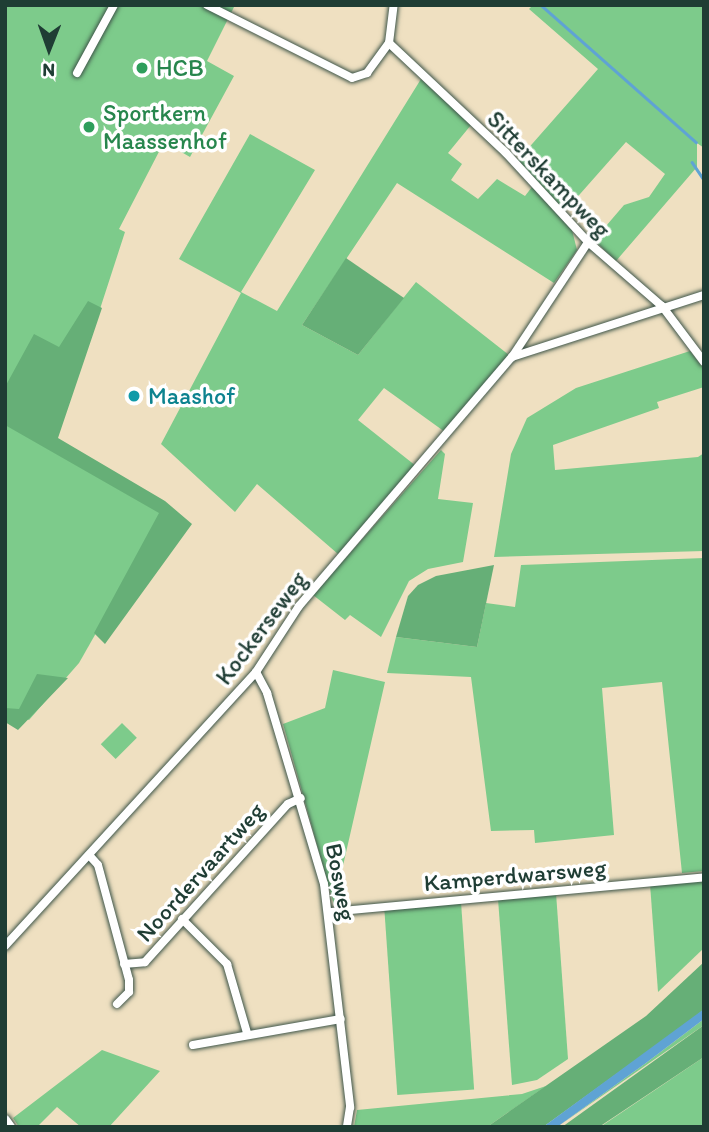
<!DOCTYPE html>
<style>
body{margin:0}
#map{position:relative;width:709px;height:1132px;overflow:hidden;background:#efe0c1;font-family:Itim,sans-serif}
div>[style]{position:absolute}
.green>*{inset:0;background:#7dcb8b;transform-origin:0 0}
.forest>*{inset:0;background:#66af77}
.water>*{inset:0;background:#5fa3d4}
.stream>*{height:2.5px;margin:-1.25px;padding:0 1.25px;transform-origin:1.25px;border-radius:1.25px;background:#5fa3d4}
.roads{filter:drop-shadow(0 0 2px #3e5549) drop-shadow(0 0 2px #3e5549)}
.minor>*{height:8px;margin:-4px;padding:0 4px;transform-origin:4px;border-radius:4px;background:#fff}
.tertiary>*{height:10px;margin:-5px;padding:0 5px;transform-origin:5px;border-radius:5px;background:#fff}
.dots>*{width:19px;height:19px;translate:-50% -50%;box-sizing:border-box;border:4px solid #fff;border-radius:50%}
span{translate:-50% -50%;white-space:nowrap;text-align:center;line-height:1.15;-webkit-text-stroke:7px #fff;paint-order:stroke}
.leisure-label{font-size:24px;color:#27864d}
.left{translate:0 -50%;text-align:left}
.street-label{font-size:24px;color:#1f3d34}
.culture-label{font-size:24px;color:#0d838f}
.frame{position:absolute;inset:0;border:7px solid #1f3d34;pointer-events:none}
.north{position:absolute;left:14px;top:14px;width:70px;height:70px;-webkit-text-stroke:5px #fff;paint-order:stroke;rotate:181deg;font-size:19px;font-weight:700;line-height:28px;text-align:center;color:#1f3d34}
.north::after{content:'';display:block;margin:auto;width:24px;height:32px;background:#1f3d34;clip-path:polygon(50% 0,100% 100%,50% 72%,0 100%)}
</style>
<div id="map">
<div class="green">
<div style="clip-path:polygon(5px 5px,235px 5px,207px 61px,234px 76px,190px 157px,164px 142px,119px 229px,125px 232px,100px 309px,67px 351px,5px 387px)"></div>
<div style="clip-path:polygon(533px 5px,704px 5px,704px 148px,697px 143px,697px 167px,616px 261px,594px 240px,624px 205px,649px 197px,665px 174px,626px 142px,565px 211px,518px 160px,598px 69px,529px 9px)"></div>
<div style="clip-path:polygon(421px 79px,471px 125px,448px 153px,462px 164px,451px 180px,478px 199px,497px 179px,525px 196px,532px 187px,572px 230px,577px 250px,554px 283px,397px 183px,302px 325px,358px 355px,416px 282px,509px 355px,445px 432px,384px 388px,358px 420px,416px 466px,338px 554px,257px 484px,235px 512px,161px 444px,241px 293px,179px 259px,250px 134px,315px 170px,241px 292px,277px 311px)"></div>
<div style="clip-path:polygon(690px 351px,704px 369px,704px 387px,657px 402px,659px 408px,553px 445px,555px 470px,698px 457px,704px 453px,704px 551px,494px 557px,511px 454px,527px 418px,576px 388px)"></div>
<div style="clip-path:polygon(5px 420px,166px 510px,79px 663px,29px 720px,5px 708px)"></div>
<div style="clip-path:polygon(441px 450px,445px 454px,438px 499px,473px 503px,463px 562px,428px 569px,409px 581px,381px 637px,350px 615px,345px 620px,313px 595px)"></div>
<div style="clip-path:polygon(704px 558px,704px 871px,682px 873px,662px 682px,602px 688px,614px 835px,535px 843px,534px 830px,491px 831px,471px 677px,387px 673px,396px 637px,477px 647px,486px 603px,515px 607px,521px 565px)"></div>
<div style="clip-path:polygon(333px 670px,385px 682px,334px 905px,283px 724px,325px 708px)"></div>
<div style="left:122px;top:723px;width:21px;height:30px;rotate:45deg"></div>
<div style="clip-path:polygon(704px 879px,704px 948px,658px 992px,650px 884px)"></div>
<div style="clip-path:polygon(556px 893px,568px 1059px,537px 1080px,512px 1085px,498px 899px)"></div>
<div style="left:461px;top:902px;width:188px;height:77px;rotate:86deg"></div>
<div style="clip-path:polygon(704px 1019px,704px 1025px,557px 1127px,646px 1063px)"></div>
<div style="clip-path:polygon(102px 1050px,160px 1071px,109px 1127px,81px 1127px,57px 1107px,37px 1127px,19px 1127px,13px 1118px)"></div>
<div style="clip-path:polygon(704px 1057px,704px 1127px,600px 1127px,667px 1082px)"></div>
<div style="clip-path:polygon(546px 1086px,487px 1127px,354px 1127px,357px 1110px,522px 1094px)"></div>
</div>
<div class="forest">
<div style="clip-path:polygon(346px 258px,404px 298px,358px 355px,302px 325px)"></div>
<div style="clip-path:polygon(88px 301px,102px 308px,58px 438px,165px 501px,192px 524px,105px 644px,94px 633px,159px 513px,5px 425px,5px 387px,34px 334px,59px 347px)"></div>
<div style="clip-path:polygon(494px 565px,477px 647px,396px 637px,408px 596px,418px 585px,436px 576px)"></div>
<div style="clip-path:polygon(37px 674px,68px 678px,18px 730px,5px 722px,5px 708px,19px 709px)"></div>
<div style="clip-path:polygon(704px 962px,704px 1009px,694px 1018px,543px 1127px,487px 1127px,646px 1016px)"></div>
<div style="clip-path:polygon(704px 1025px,704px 1057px,599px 1127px,562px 1127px)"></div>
</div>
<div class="water">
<div style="clip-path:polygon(704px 1009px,704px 1019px,646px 1063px,557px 1127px,543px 1127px)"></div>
</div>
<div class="stream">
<div style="left:541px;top:5px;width:207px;rotate:41.5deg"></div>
<div style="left:692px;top:162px;width:22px;rotate:56deg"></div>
</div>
<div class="roads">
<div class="minor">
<div style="left:207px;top:5px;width:162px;rotate:26.7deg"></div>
<div style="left:352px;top:78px;width:16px;rotate:-18deg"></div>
<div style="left:367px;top:73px;width:37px;rotate:-54deg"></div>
<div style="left:389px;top:43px;width:161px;rotate:43.2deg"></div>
<div style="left:506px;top:153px;width:121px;rotate:47.3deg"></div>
<div style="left:588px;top:242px;width:98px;rotate:40.9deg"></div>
<div style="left:662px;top:306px;width:70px;rotate:53.1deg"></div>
<div style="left:389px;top:43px;width:38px;rotate:-83deg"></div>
<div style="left:77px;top:73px;width:77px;rotate:-61.4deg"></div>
<div style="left:512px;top:357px;width:202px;rotate:-17.9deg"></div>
<div style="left:256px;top:672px;width:24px;rotate:62deg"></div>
<div style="left:267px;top:693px;width:199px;rotate:73.4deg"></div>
<div style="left:324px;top:884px;width:225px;rotate:83.3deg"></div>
<div style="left:350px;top:1107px;width:20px;rotate:99deg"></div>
<div style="left:89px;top:855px;width:13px;rotate:48deg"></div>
<div style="left:98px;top:865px;width:119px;rotate:74.9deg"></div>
<div style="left:129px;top:980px;width:12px;rotate:90deg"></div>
<div style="left:129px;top:992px;width:17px;rotate:135deg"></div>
<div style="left:330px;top:912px;width:376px;rotate:-5.3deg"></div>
<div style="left:182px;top:919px;width:64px;rotate:45deg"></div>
<div style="left:227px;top:964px;width:72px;rotate:73.8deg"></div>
<div style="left:5px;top:946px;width:372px;rotate:-47.5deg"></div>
<div style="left:256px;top:672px;width:79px;rotate:-56.9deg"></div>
<div style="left:299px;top:606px;width:328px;rotate:-49.5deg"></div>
<div style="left:512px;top:357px;width:138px;rotate:-56.5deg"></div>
<div style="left:124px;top:964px;width:21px;rotate:-5deg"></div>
<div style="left:145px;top:962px;width:213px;rotate:-47.9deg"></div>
<div style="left:288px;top:804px;width:14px;rotate:-25deg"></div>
<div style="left:193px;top:1045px;width:150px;rotate:-10deg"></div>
</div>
<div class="tertiary">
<div style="left:5px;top:1120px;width:9px;rotate:54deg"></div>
</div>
</div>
<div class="dots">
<div style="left:142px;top:68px;background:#2e9e5b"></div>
<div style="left:89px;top:127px;background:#2e9e5b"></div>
<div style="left:134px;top:396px;background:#0f9aa8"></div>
</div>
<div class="leisure-label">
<span class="left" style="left:156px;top:68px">HCB</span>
<span class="left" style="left:103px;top:127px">Sportkern<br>Maassenhof</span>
</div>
<div class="street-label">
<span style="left:549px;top:174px;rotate:46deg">Sitterskampweg</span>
<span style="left:261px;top:628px;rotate:-53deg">Kockerseweg</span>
<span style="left:200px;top:872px;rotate:-48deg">Noordervaartweg</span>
<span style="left:515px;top:875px;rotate:-5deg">Kamperdwarsweg</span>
<span style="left:341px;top:882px;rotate:79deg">Bosweg</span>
</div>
<div class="culture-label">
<span class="left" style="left:148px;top:396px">Maashof</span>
</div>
<div class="frame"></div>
<div class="north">N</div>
</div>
